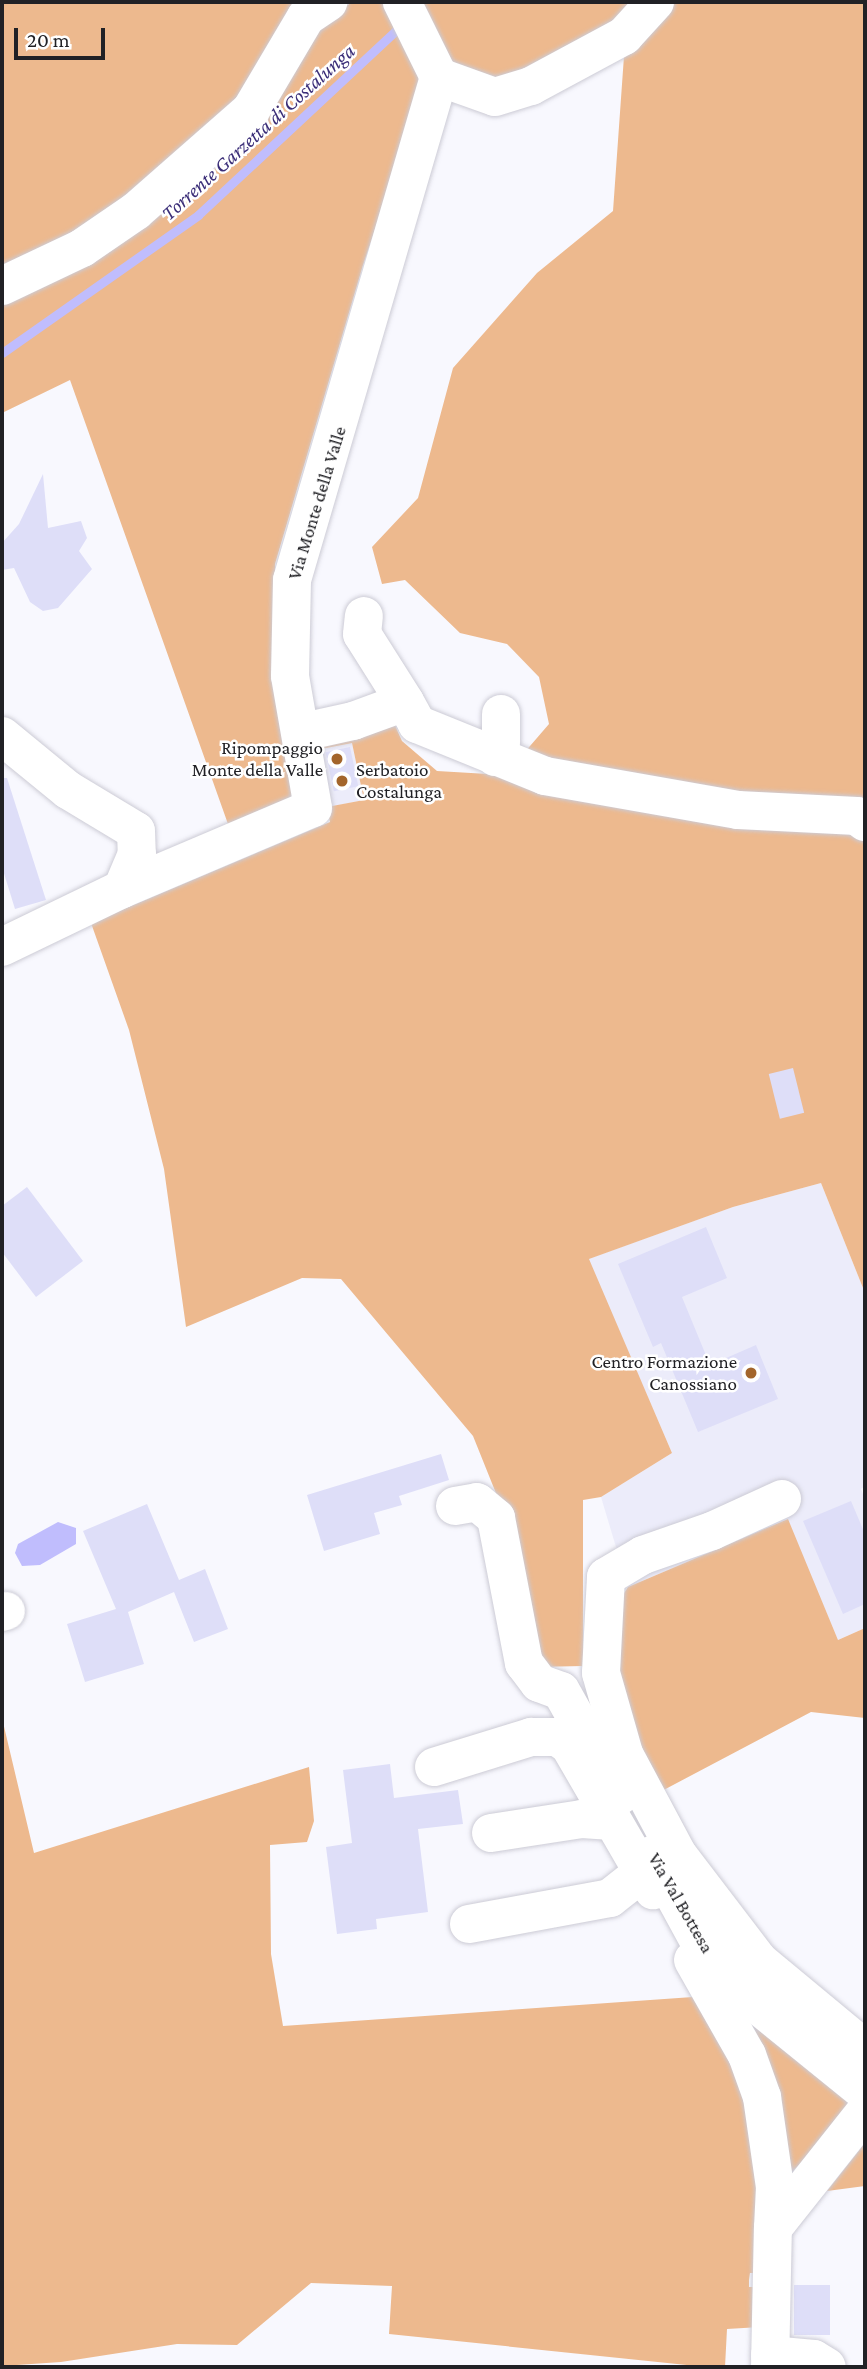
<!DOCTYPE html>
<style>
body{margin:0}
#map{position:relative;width:867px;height:2369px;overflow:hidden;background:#f8f8fe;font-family:"Crimson Pro",serif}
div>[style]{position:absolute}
.built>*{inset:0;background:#ececfa;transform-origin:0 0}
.green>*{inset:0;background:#edb98e}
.water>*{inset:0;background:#c0bdfd}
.stream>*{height:9px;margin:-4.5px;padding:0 4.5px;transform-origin:4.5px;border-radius:4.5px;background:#c0bdfd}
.building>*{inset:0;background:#dedef8;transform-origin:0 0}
.roads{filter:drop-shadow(0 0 2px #cccbd5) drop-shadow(0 0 2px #cccbd5)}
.minor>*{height:38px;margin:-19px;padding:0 19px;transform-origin:19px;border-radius:19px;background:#fff}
.dots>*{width:19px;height:19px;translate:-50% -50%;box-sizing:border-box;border:4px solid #fff;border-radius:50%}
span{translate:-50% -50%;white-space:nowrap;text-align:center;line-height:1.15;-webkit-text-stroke:5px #fff;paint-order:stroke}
.street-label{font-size:19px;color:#212125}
.poi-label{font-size:19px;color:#212125}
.right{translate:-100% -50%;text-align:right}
.left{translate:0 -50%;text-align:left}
.water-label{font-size:21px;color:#3b2e78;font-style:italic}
.frame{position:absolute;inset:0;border:4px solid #212125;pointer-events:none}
.scale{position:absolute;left:14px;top:28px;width:91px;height:32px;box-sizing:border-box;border:4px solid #212125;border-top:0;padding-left:9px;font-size:21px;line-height:24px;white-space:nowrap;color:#212125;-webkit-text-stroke:5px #fff;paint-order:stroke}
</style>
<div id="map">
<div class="built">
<div style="left:352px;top:743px;width:58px;height:37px;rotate:78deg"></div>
<div style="clip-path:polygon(821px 1183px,865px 1293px,865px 1486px,861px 1489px,865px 1499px,865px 1628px,838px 1640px,787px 1520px,628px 1587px,601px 1497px,672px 1453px,588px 1259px,733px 1207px)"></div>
</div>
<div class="green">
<div style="clip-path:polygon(2px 2px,313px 2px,266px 68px,129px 206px,2px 278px)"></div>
<div style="clip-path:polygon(352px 2px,384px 2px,424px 84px,363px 265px,275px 564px,275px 658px,303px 801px,228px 824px,70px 380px,2px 413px,2px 300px,90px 262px,182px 199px,261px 126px,315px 29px)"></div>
<div style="clip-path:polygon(421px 2px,865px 2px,865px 1293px,821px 1183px,733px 1207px,589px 1259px,672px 1453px,601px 1497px,583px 1500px,583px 1666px,536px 1667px,516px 1543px,473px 1436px,341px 1279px,302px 1278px,186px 1327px,164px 1169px,129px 1030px,91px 923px,330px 822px,327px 807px,364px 800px,352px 743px,316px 750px,389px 712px,402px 741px,437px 771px,505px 775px,549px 724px,539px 677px,507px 644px,460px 633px,405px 580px,382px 584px,372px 547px,418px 498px,453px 368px,537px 273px,613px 211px,624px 56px,485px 84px,450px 63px)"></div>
<div style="clip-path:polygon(788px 1519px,838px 1640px,865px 1628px,865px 1718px,811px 1712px,658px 1793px,618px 1693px,617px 1604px,628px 1587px)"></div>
<div style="clip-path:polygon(2px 1718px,34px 1853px,309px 1767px,314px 1821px,307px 1842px,270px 1845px,271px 1954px,283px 2026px,707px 1996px,741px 2067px,761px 2177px,759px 2273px,750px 2273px,749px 2280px,749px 2287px,761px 2287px,760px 2327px,727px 2329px,725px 2367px,706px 2367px,389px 2334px,392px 2286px,311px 2283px,237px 2345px,177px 2344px,61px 2362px,2px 2366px)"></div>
<div style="clip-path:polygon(717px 1981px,851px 2100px,812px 2153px,786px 2177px)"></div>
<div style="clip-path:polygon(865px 2143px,865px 2186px,827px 2191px)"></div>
</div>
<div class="water">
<div style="clip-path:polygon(58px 1522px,76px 1528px,76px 1544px,40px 1565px,22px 1566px,15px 1553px,18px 1544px)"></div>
</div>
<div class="stream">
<div style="left:2px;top:353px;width:240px;rotate:-35.1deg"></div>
<div style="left:198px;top:215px;width:280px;rotate:-43deg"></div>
</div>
<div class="building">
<div style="clip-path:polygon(43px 474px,48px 528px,81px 521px,87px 538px,79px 551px,92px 569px,58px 608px,43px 611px,30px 602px,14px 568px,2px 570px,2px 543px,19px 524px)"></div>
<div style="left:350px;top:747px;width:40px;height:25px;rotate:78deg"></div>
<div style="clip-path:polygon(2px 778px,7px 778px,46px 900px,15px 909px,2px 867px)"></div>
<div style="left:793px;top:1068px;width:46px;height:25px;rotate:76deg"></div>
<div style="clip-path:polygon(27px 1187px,83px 1261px,36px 1297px,2px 1252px,2px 1206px)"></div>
<div style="clip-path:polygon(706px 1227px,727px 1278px,682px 1297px,710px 1365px,756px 1345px,778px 1399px,698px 1432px,661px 1343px,653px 1347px,618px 1264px)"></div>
<div style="clip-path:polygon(441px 1454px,449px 1480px,399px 1496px,402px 1505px,374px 1513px,380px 1534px,324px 1551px,307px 1495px)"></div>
<div style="clip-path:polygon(851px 1501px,865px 1534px,865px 1604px,843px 1614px,803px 1521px)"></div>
<div style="clip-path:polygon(147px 1504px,179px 1580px,205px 1569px,228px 1629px,194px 1642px,174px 1592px,128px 1612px,144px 1664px,85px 1682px,67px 1624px,116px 1609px,83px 1531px)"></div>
<div style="clip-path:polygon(390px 1764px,394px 1798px,458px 1790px,463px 1824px,418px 1829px,428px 1912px,376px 1919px,377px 1929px,337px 1934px,326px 1847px,352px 1843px,343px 1770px)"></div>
<div style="left:794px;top:2285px;width:36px;height:50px"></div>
</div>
<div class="roads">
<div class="minor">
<div style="left:439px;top:77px;width:59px;rotate:19.7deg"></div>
<div style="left:495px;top:97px;width:38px;rotate:-17deg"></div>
<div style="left:531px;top:86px;width:106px;rotate:-28.3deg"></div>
<div style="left:624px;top:36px;width:46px;rotate:-47.6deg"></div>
<div style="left:2px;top:286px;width:89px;rotate:-25.4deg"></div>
<div style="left:82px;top:248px;width:65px;rotate:-34.4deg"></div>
<div style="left:136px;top:211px;width:153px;rotate:-41.3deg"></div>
<div style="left:251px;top:110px;width:108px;rotate:-59.4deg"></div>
<div style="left:306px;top:17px;width:27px;rotate:-34deg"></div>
<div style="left:405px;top:702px;width:25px;rotate:61deg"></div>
<div style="left:417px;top:724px;width:138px;rotate:22.1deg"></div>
<div style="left:545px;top:776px;width:196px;rotate:10deg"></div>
<div style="left:738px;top:810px;width:119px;rotate:2.9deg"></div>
<div style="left:857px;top:816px;width:10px;rotate:37deg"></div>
<div style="left:303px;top:732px;width:51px;rotate:-12.4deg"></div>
<div style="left:353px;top:721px;width:55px;rotate:-20.1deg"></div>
<div style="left:405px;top:702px;width:80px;rotate:-122.3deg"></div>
<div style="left:362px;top:634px;width:18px;rotate:-84deg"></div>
<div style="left:2px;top:736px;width:85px;rotate:39.3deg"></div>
<div style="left:68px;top:790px;width:79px;rotate:31.1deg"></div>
<div style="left:136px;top:831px;width:23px;rotate:88deg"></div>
<div style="left:137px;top:854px;width:38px;rotate:113deg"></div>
<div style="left:495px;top:757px;width:17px;rotate:-69deg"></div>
<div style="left:501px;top:741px;width:27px;rotate:-90deg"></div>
<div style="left:2px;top:947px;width:133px;rotate:-25.8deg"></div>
<div style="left:122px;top:889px;width:207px;rotate:-23deg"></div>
<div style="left:313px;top:808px;width:134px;rotate:-99.9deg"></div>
<div style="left:290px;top:676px;width:96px;rotate:-88.8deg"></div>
<div style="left:292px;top:580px;width:524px;rotate:-73.71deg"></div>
<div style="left:439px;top:77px;width:84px;rotate:-116.3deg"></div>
<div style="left:782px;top:1499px;width:77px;rotate:155.4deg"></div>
<div style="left:712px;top:1531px;width:73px;rotate:160.8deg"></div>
<div style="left:643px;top:1555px;width:43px;rotate:149.3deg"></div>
<div style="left:606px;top:1577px;width:96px;rotate:93deg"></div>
<div style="left:601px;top:1673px;width:84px;rotate:74.1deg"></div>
<div style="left:624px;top:1754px;width:115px;rotate:61.9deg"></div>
<div style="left:678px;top:1855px;width:133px;rotate:52.6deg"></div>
<div style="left:759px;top:1961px;width:138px;rotate:39.7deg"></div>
<div style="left:455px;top:1506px;width:22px;rotate:-10deg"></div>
<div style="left:477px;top:1502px;width:25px;rotate:40deg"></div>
<div style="left:496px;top:1518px;width:148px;rotate:79.1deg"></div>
<div style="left:524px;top:1663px;width:25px;rotate:53deg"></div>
<div style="left:539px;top:1683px;width:23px;rotate:20deg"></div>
<div style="left:561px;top:1691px;width:120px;rotate:60.7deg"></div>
<div style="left:2px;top:1612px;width:4px;rotate:-14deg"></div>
<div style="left:434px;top:1767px;width:102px;rotate:-17.2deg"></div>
<div style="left:531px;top:1737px;width:26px"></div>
<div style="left:557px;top:1737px;width:14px;rotate:34deg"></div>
<div style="left:569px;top:1745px;width:168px;rotate:59.9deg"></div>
<div style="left:491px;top:1833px;width:92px;rotate:-8.7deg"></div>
<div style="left:582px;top:1819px;width:30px;rotate:4deg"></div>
<div style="left:652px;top:1855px;width:102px;rotate:61.4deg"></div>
<div style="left:701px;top:1945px;width:43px;rotate:48.8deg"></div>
<div style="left:729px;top:1977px;width:37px;rotate:45deg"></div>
<div style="left:755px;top:2003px;width:141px;rotate:39deg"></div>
<div style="left:469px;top:1924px;width:143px;rotate:-10.4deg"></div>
<div style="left:610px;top:1898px;width:42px;rotate:-38.2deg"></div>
<div style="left:693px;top:1960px;width:109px;rotate:60.4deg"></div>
<div style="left:747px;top:2055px;width:45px;rotate:70.3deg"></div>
<div style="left:762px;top:2097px;width:91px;rotate:81.8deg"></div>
<div style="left:775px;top:2187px;width:41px;rotate:92.8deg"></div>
<div style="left:770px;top:2355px;width:44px;rotate:5.2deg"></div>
<div style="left:814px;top:2359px;width:15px;rotate:32deg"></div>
<div style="left:770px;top:2367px;width:139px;rotate:-88.8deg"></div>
<div style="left:773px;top:2228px;width:148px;rotate:-51.6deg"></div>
</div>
</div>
<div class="dots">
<div style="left:337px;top:759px;background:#a3652b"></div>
<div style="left:342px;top:781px;background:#a3652b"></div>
<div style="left:751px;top:1373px;background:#a3652b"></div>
</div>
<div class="street-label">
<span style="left:317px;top:503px;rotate:-73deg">Via Monte della Valle</span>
<span style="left:681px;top:1903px;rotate:60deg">Via Val Bottesa</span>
</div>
<div class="poi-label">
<span class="right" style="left:323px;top:759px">Ripompaggio<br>Monte della Valle</span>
<span class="left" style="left:356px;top:781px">Serbatoio<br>Costalunga</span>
<span class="right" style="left:737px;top:1373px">Centro Formazione<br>Canossiano</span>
</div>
<div class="water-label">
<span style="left:258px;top:132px;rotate:-42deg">Torrente Garzetta di Costalunga</span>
</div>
<div class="frame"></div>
<div class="scale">20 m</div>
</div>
